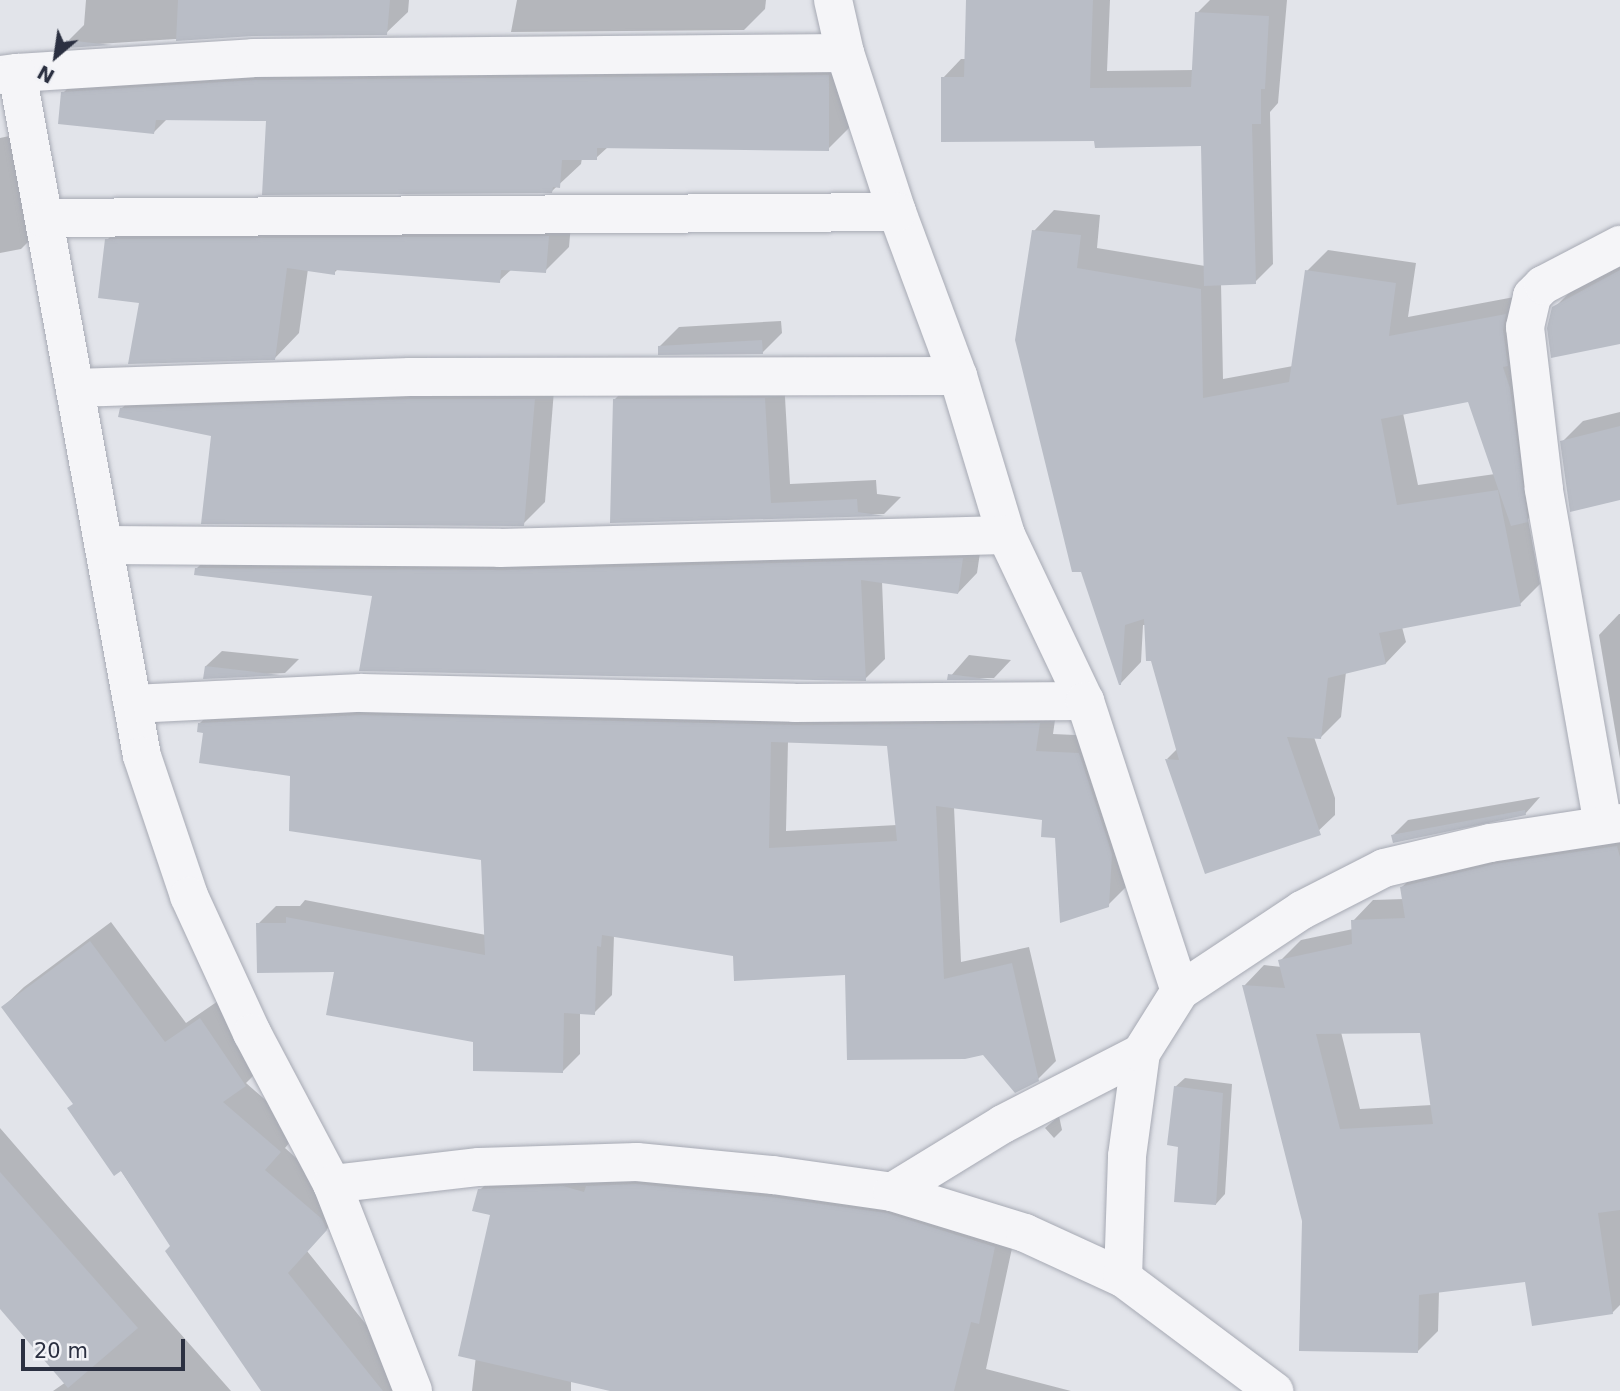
<!DOCTYPE html>
<style>
body{margin:0}
#map{position:relative;width:1620px;height:1391px;overflow:hidden;background:#e2e4ea;font-family:"DejaVu Sans",sans-serif}
div>[style]{position:absolute}
.shadow>*{inset:0;background:#0003}
.building>*{inset:0;background:#b9bdc6}
.roads{filter:drop-shadow(0 0 2px #a7aab4) drop-shadow(0 0 2px #a7aab4)}
.street>*{height:38px;margin:-19px;padding:0 19px;transform-origin:19px;border-radius:19px;background:#f5f5f8}
span{translate:-50% -50%;white-space:nowrap;text-align:center;line-height:1.15;-webkit-text-stroke:6px #f2f3f7;paint-order:stroke}
.north{position:absolute;left:21px;top:21px;width:70px;height:70px;-webkit-text-stroke:5px #f2f3f7;paint-order:stroke;rotate:209deg;font-size:19px;font-weight:700;line-height:28px;text-align:center;color:#2b3041}
.north::after{content:'';display:block;margin:auto;width:24px;height:32px;background:#2b3041;clip-path:polygon(50% 0,100% 100%,50% 72%,0 100%)}
.scale{position:absolute;left:21px;top:1339px;width:164px;height:32px;box-sizing:border-box;border:4px solid #2b3041;border-top:0;padding-left:9px;font-size:21px;line-height:24px;white-space:nowrap;color:#2b3041;-webkit-text-stroke:5px #f2f3f7;paint-order:stroke}
</style>
<div id="map">
<div class="shadow">
<div style="clip-path:polygon(86px 0,409px 0,408px 12px,386px 33px,253px 34px,67px 46px,68px 41px,84px 25px)"></div>
<div style="clip-path:polygon(517px 0,766px 0,765px 9px,744px 30px,511px 32px)"></div>
<div style="clip-path:polygon(evenodd,968px 0,1110px 0,1107px 71px,1194px 70px,1197px 13px,1210px 0,1287px 0,1278px 103px,1270px 112px,1273px 264px,1255px 282px,1221px 283px,1223px 379px,1293px 366px,1307px 271px,1328px 250px,1416px 263px,1408px 317px,1525px 295px,1547px 500px,1528px 519px,1540px 584px,1520px 604px,1402px 627px,1406px 642px,1386px 663px,1346px 672px,1341px 717px,1321px 737px,1314px 737px,1335px 798px,1335px 815px,1314px 835px,1167px 759px,1178px 748px,1146px 625px,1143px 625px,1141px 662px,1121px 683px,1034px 231px,1054px 210px,1100px 215px,1097px 248px,1205px 266px,1203px 144px,1096px 139px,943px 78px,961px 59px,966px 59px,968px 0,1469px 400px,1495px 474px,1418px 485px,1403px 413px,1469px 400px)"></div>
<div style="clip-path:polygon(850px 54px,850px 127px,828px 149px,608px 147px,596px 158px,582px 158px,581px 164px,552px 191px,268px 119px,168px 118px,154px 132px,63px 93px,85px 71px)"></div>
<div style="clip-path:polygon(19px 134px,41px 229px,21px 249px,0 253px,0 138px)"></div>
<div style="clip-path:polygon(572px 213px,569px 247px,545px 271px,512px 269px,499px 281px,338px 269px,334px 273px,308px 269px,299px 333px,275px 358px,141px 301px,107px 240px,131px 216px)"></div>
<div style="clip-path:polygon(1620px 262px,1620px 342px,1554px 308px,1572px 290px)"></div>
<div style="clip-path:polygon(781px 321px,782px 333px,762px 353px,659px 347px,679px 327px)"></div>
<div style="clip-path:polygon(555px 378px,545px 502px,523px 524px,121px 409px,143px 388px)"></div>
<div style="clip-path:polygon(634px 380px,784px 380px,790px 484px,876px 480px,877px 494px,901px 497px,884px 514px,611px 522px,615px 399px)"></div>
<div style="clip-path:polygon(1620px 412px,1620px 498px,1562px 442px,1583px 421px)"></div>
<div style="clip-path:polygon(982px 539px,977px 573px,958px 593px,882px 581px,885px 659px,865px 679px,374px 595px,197px 568px,217px 548px)"></div>
<div style="clip-path:polygon(1619px 614px,1620px 614px,1620px 759px,1599px 635px)"></div>
<div style="clip-path:polygon(222px 651px,299px 659px,285px 673px,205px 677px,206px 666px)"></div>
<div style="clip-path:polygon(969px 655px,1011px 660px,994px 678px,949px 678px)"></div>
<div style="clip-path:polygon(evenodd,217px 706px,1057px 706px,1053px 734px,1097px 736px,1126px 887px,1108px 905px,1044px 819px,954px 807px,961px 962px,1029px 947px,1056px 1061px,1038px 1079px,983px 1053px,846px 973px,614px 935px,612px 995px,594px 1013px,580px 1012px,580px 1054px,562px 1072px,475px 1041px,336px 970px,258px 924px,276px 906px,300px 906px,305px 900px,486px 935px,483px 859px,292px 774px,205px 731px,199px 724px,217px 706px,788px 741px,888px 744px,897px 825px,786px 831px,788px 741px)"></div>
<div style="clip-path:polygon(1540px 797px,1525px 814px,1393px 835px,1408px 820px)"></div>
<div style="clip-path:polygon(evenodd,1620px 829px,1620px 1305px,1612px 1313px,1527px 1280px,1439px 1291px,1438px 1331px,1418px 1351px,1304px 1220px,1244px 986px,1264px 965px,1282px 967px,1280px 961px,1301px 940px,1353px 929px,1353px 921px,1373px 900px,1404px 899px,1402px 887px,1422px 867px,1620px 829px,1421px 1031px,1432px 1105px,1360px 1109px,1341px 1032px,1421px 1031px)"></div>
<div style="clip-path:polygon(111px 922px,186px 1023px,221px 999px,265px 1064px,246px 1083px,300px 1130px,285px 1148px,342px 1199px,346px 1208px,307px 1251px,410px 1379px,398px 1391px,263px 1391px,172px 1246px,75px 1103px,3px 1007px,24px 987px)"></div>
<div style="clip-path:polygon(1185px 1078px,1232px 1084px,1225px 1194px,1216px 1204px,1180px 1145px,1175px 1087px)"></div>
<div style="clip-path:polygon(1059px 1116px,1062px 1130px,1054px 1138px,1045px 1128px)"></div>
<div style="clip-path:polygon(0 1128px,65px 1203px,231px 1391px,53px 1391px,66px 1382px,0 1307px)"></div>
<div style="clip-path:polygon(586px 1165px,1017px 1225px,986px 1369px,1071px 1391px,618px 1391px,571px 1380px,571px 1391px,472px 1391px,492px 1214px,480px 1190px,502px 1168px)"></div>
</div>
<div class="building">
<div style="clip-path:polygon(178px 0,390px 0,387px 35px,253px 36px,176px 41px)"></div>
<div style="clip-path:polygon(966px 0,1093px 0,1090px 88px,1191px 87px,1195px 12px,1269px 16px,1265px 89px,1261px 89px,1261px 124px,1252px 124px,1256px 284px,1204px 286px,1201px 146px,1095px 148px,1094px 141px,941px 142px,941px 77px,964px 77px)"></div>
<div style="clip-path:polygon(66px 40px,112px 45px,66px 48px)"></div>
<div style="clip-path:polygon(829px 75px,829px 151px,597px 148px,597px 160px,562px 160px,560px 188px,553px 187px,552px 193px,262px 195px,266px 121px,156px 120px,154px 134px,58px 124px,61px 92px,254px 80px)"></div>
<div style="clip-path:polygon(1032px 230px,1081px 235px,1077px 268px,1201px 289px,1203px 398px,1289px 382px,1305px 270px,1396px 283px,1389px 336px,1506px 314px,1503px 330px,1508px 366px,1503px 367px,1510px 388px,1528px 522px,1511px 526px,1468px 402px,1381px 419px,1397px 505px,1498px 490px,1521px 606px,1379px 633px,1386px 664px,1328px 678px,1321px 739px,1287px 737px,1321px 835px,1205px 874px,1165px 759px,1179px 760px,1151px 661px,1146px 661px,1144px 619px,1125px 625px,1121px 685px,1119px 685px,1081px 572px,1072px 572px,1015px 340px)"></div>
<div style="clip-path:polygon(549px 236px,546px 273px,501px 270px,500px 283px,335px 270px,335px 275px,287px 268px,275px 360px,128px 364px,139px 303px,98px 298px,105px 239px)"></div>
<div style="clip-path:polygon(1620px 270px,1620px 344px,1551px 358px,1547px 328px,1552px 307px)"></div>
<div style="clip-path:polygon(762px 340px,763px 354px,658px 355px,658px 346px)"></div>
<div style="clip-path:polygon(765px 398px,771px 503px,857px 499px,858px 512px,885px 516px,610px 523px,613px 399px)"></div>
<div style="clip-path:polygon(410px 399px,535px 399px,524px 526px,201px 524px,211px 436px,118px 417px,120px 408px)"></div>
<div style="clip-path:polygon(1620px 426px,1620px 500px,1570px 512px,1560px 441px)"></div>
<div style="clip-path:polygon(963px 558px,958px 594px,861px 580px,866px 681px,359px 671px,372px 596px,194px 575px,195px 568px,501px 570px)"></div>
<div style="clip-path:polygon(205px 666px,280px 675px,286px 675px,203px 679px)"></div>
<div style="clip-path:polygon(948px 674px,995px 680px,947px 680px)"></div>
<div style="clip-path:polygon(evenodd,361px 715px,794px 725px,1040px 723px,1036px 751px,1079px 753px,1112px 854px,1109px 907px,1060px 923px,1055px 838px,1041px 837px,1042px 820px,936px 806px,944px 979px,1012px 963px,1039px 1081px,1015px 1093px,983px 1055px,965px 1059px,847px 1060px,845px 975px,734px 981px,733px 956px,602px 935px,601px 947px,597px 946px,595px 1015px,564px 1013px,563px 1073px,473px 1071px,473px 1042px,326px 1015px,334px 972px,257px 973px,256px 923px,286px 923px,286px 917px,485px 955px,481px 860px,289px 831px,290px 776px,199px 763px,203px 733px,197px 732px,198px 723px,361px 715px,771px 742px,887px 746px,897px 841px,769px 848px,771px 742px)"></div>
<div style="clip-path:polygon(1525px 810px,1526px 815px,1393px 843px,1391px 835px)"></div>
<div style="clip-path:polygon(evenodd,1617px 846px,1620px 857px,1620px 1210px,1598px 1213px,1613px 1314px,1532px 1326px,1525px 1282px,1419px 1295px,1418px 1353px,1299px 1351px,1302px 1221px,1242px 985px,1285px 988px,1278px 960px,1352px 944px,1351px 920px,1405px 918px,1400px 887px,1494px 864px,1617px 846px,1420px 1033px,1433px 1124px,1340px 1129px,1316px 1034px,1420px 1033px)"></div>
<div style="clip-path:polygon(90px 941px,165px 1042px,200px 1018px,246px 1086px,223px 1102px,281px 1152px,265px 1170px,322px 1219px,327px 1230px,288px 1273px,383px 1391px,261px 1391px,165px 1251px,170px 1246px,121px 1171px,114px 1176px,67px 1108px,73px 1104px,1px 1007px)"></div>
<div style="clip-path:polygon(1174px 1086px,1223px 1093px,1216px 1205px,1174px 1202px,1178px 1147px,1167px 1145px)"></div>
<div style="clip-path:polygon(0 1172px,138px 1328px,68px 1388px,0 1309px)"></div>
<div style="clip-path:polygon(636px 1184px,770px 1197px,887px 1213px,995px 1247px,979px 1324px,971px 1322px,954px 1391px,610px 1391px,458px 1356px,490px 1215px,472px 1211px,478px 1189px,563px 1186px,584px 1192px,586px 1186px)"></div>
</div>
<div class="roads">
<div class="street">
<div style="left:833px;top:0;width:54px;rotate:77.2deg"></div>
<div style="left:845px;top:53px;width:167px;rotate:71.9deg"></div>
<div style="left:897px;top:212px;width:175px;rotate:69.6deg"></div>
<div style="left:958px;top:376px;width:166px;rotate:73.2deg"></div>
<div style="left:1006px;top:535px;width:184px;rotate:64.6deg"></div>
<div style="left:17px;top:73px;width:236px;rotate:-3.6deg"></div>
<div style="left:253px;top:58px;width:592px;rotate:-0.48deg"></div>
<div style="left:0;top:75px;width:17px;rotate:-7deg"></div>
<div style="left:17px;top:73px;width:694px;rotate:79.63deg"></div>
<div style="left:142px;top:756px;width:148px;rotate:71.4deg"></div>
<div style="left:189px;top:896px;width:151px;rotate:65.3deg"></div>
<div style="left:252px;top:1033px;width:171px;rotate:62.1deg"></div>
<div style="left:332px;top:1184px;width:222px;rotate:68.6deg"></div>
<div style="left:44px;top:218px;width:853px;rotate:-0.4deg"></div>
<div style="left:75px;top:388px;width:335px;rotate:-1.9deg"></div>
<div style="left:410px;top:377px;width:548px;rotate:-0.1deg"></div>
<div style="left:104px;top:545px;width:396px;rotate:0.4deg"></div>
<div style="left:500px;top:548px;width:506px;rotate:-1.47deg"></div>
<div style="left:133px;top:704px;width:228px;rotate:-2.8deg"></div>
<div style="left:361px;top:693px;width:433px;rotate:1.3deg"></div>
<div style="left:794px;top:703px;width:291px;rotate:-0.4deg"></div>
<div style="left:1085px;top:701px;width:305px;rotate:71.9deg"></div>
<div style="left:1603px;top:825px;width:341px;rotate:-100deg"></div>
<div style="left:1544px;top:489px;width:163px;rotate:-96.7deg"></div>
<div style="left:1525px;top:327px;width:32px;rotate:-77deg"></div>
<div style="left:1532px;top:296px;width:16px;rotate:-45deg"></div>
<div style="left:1543px;top:285px;width:87px;rotate:-27.5deg"></div>
<div style="left:332px;top:1184px;width:148px;rotate:-6.6deg"></div>
<div style="left:479px;top:1167px;width:158px;rotate:-1.8deg"></div>
<div style="left:637px;top:1162px;width:137px;rotate:5.5deg"></div>
<div style="left:773px;top:1175px;width:120px;rotate:8.1deg"></div>
<div style="left:892px;top:1192px;width:139px;rotate:17.1deg"></div>
<div style="left:1025px;top:1233px;width:108px;rotate:24.7deg"></div>
<div style="left:1123px;top:1278px;width:189px;rotate:36.8deg"></div>
<div style="left:892px;top:1192px;width:130px;rotate:-31.5deg"></div>
<div style="left:1003px;top:1124px;width:155px;rotate:-27.2deg"></div>
<div style="left:1123px;top:1278px;width:122px;rotate:-88.1deg"></div>
<div style="left:1127px;top:1156px;width:104px;rotate:-82.3deg"></div>
<div style="left:1141px;top:1053px;width:73px;rotate:-57.8deg"></div>
<div style="left:1180px;top:991px;width:146px;rotate:-33.6deg"></div>
<div style="left:1302px;top:910px;width:92px;rotate:-27.1deg"></div>
<div style="left:1384px;top:868px;width:109px;rotate:-13.3deg"></div>
<div style="left:1490px;top:843px;width:132px;rotate:-8.7deg"></div>
</div>
</div>
<div class="north">N</div>
<div class="scale">20 m</div>
</div>
